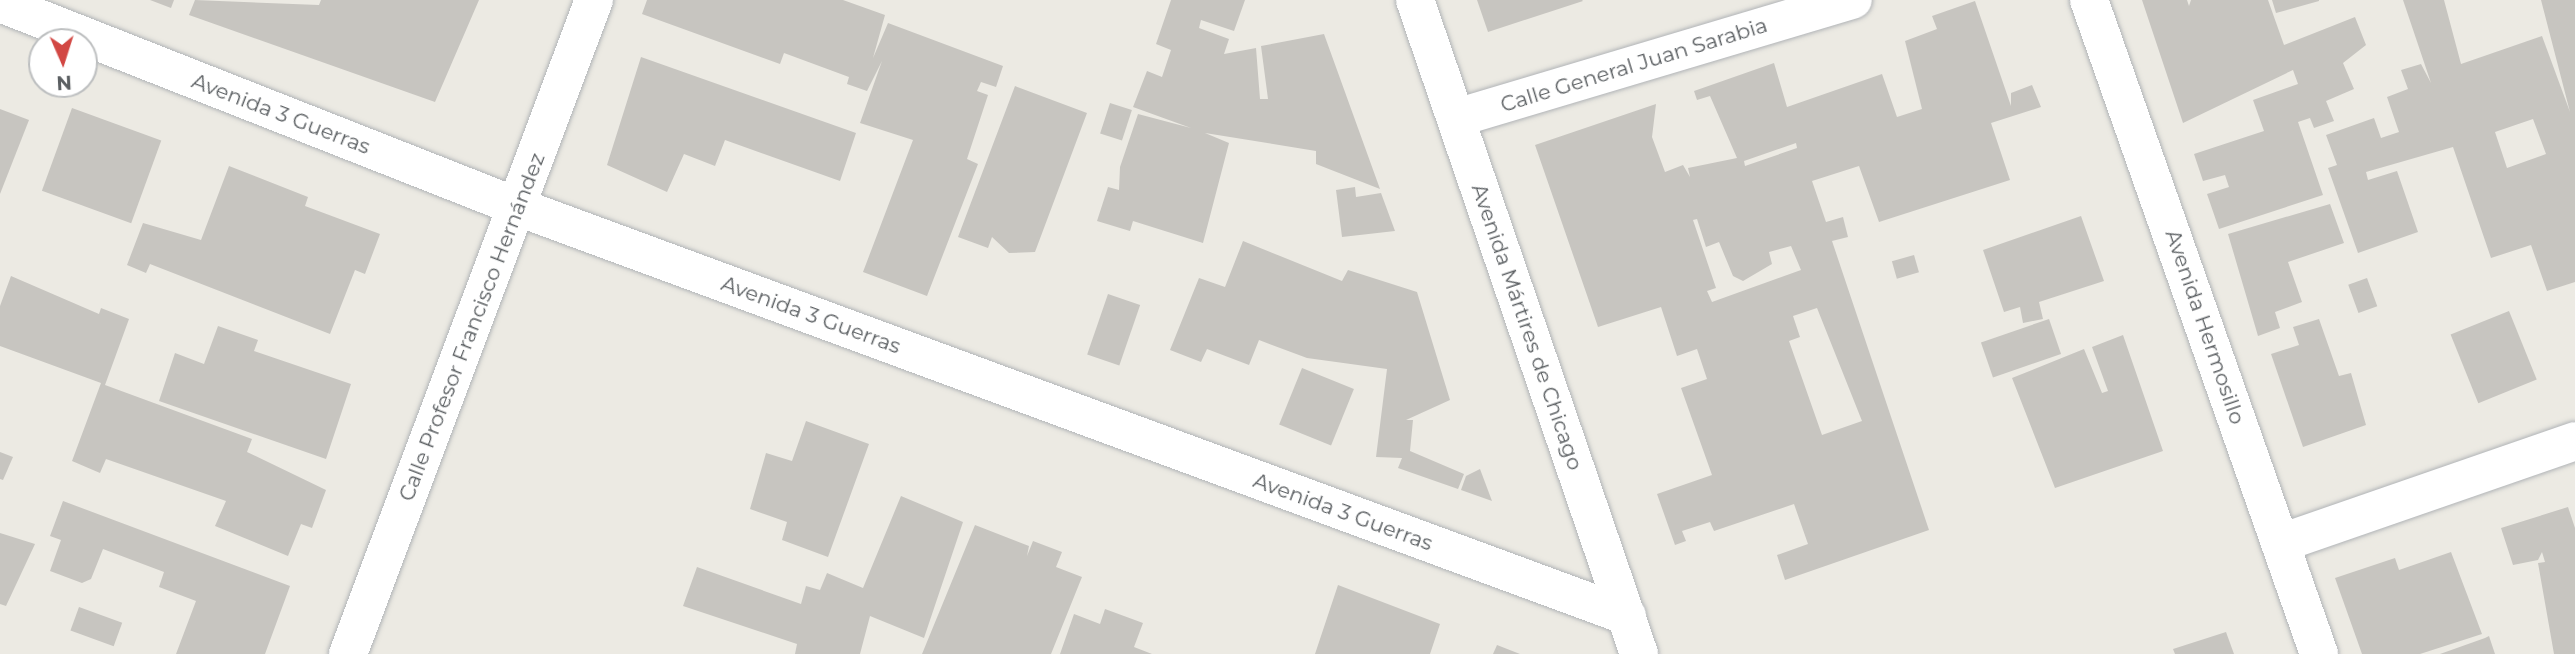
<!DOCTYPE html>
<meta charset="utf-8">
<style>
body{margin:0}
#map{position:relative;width:2575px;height:654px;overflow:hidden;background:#eceae3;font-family:Montserrat,sans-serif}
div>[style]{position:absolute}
.building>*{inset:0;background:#c7c5c0;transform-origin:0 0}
.roads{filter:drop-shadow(0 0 2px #b1b4b7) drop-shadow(0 0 2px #b1b4b7)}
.street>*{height:38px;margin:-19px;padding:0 19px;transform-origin:19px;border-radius:19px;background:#fff}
.secondary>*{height:38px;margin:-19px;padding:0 19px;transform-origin:19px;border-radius:19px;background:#fff}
span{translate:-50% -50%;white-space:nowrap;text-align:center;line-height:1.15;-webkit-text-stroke:5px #fff;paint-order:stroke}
.street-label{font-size:21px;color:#5b5f62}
.north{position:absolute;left:28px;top:28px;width:70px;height:70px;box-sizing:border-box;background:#fff;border:2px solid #bdbfc0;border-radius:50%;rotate:177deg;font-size:19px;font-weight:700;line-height:28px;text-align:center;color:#5b5f62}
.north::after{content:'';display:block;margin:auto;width:24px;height:32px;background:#d24743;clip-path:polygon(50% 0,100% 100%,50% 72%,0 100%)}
</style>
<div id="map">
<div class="building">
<div style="clip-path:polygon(150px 0,174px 0,171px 8px)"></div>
<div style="clip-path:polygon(195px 0,319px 5px,321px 0,479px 0,435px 102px,189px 15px)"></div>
<div style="clip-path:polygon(647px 0,843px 0,885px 15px,873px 58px,888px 23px,1003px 66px,996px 87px,981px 82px,977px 91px,988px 95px,967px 159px,978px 164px,927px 296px,863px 272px,913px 140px,860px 123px,882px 61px,867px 91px,847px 84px,849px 77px,784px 53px,780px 64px,642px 14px)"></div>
<div style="clip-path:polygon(1171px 0,1245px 0,1234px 31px,1201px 20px,1199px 28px,1229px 39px,1224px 54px,1256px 48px,1260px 99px,1268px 99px,1261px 46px,1324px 34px,1380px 189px,1316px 164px,1316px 151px,1205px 133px,1229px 143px,1203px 243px,1133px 221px,1130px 231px,1097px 221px,1108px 187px,1119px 190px,1120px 167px,1138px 114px,1191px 128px,1133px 107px,1147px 71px,1162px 77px,1171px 50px,1156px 44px)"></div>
<div style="clip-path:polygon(1477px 0,1582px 0,1583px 1px,1488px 32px)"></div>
<div style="clip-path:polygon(2142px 0,2187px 0,2189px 6px,2191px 0,2268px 0,2284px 45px,2355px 17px,2366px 45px,2343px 63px,2354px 89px,2326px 101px,2334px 121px,2314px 128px,2310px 118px,2298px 122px,2323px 195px,2219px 229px,2207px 194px,2229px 187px,2225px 175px,2203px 181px,2194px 154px,2264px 131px,2253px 100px,2298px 84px,2293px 70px,2183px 123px)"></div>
<div style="clip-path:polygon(2272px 0,2319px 0,2319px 1px,2276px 13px)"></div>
<div style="clip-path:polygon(evenodd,2403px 0,2444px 0,2461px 64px,2542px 36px,2570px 112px,2541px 0,2575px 0,2575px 282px,2547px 291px,2531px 245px,2491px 258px,2453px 147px,2366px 172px,2368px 180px,2397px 171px,2418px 232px,2358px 253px,2328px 168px,2337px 165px,2326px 135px,2374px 118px,2381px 138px,2399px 132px,2387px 97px,2408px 89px,2401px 70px,2421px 64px,2431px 83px,2403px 0,2533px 119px,2546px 154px,2507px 168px,2495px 132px,2533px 119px)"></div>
<div style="clip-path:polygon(evenodd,1975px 1px,2011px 106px,2011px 93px,2032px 85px,2041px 107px,1991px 123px,2010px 180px,1879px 222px,1859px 166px,1812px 181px,1826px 222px,1843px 217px,1848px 237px,1832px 241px,1929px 530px,1785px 580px,1777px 555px,1808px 544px,1794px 504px,1714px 531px,1710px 522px,1682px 531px,1686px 541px,1675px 545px,1657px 494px,1712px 475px,1681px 388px,1707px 379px,1697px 349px,1677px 356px,1661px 307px,1598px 327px,1535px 145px,1656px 104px,1652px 137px,1665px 172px,1683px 165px,1690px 177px,1688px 168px,1737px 158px,1710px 96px,1697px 100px,1694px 91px,1774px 63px,1787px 107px,1882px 74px,1897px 117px,1922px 109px,1905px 41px,1937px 29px,1932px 16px,1975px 1px,1796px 143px,1797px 148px,1745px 166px,1744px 161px,1796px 143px,1975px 1px,1697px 219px,1706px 247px,1719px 242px,1733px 276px,1743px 281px,1772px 264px,1769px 252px,1791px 246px,1801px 270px,1712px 302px,1707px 291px,1716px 288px,1693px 220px,1697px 219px,1975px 1px,1817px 308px,1862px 421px,1822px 435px,1789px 341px,1800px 337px,1793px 316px,1817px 308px)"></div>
<div style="clip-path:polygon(641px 57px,856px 133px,840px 181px,725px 140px,715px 166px,684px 154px,667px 192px,607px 165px)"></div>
<div style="clip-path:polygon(1015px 86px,1087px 113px,1035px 252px,1009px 253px,992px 237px,988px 248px,958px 237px)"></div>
<div style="left:1110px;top:103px;width:23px;height:32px;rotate:18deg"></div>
<div style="left:72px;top:108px;width:95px;height:88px;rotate:20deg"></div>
<div style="clip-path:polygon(0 109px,29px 120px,0 194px)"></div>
<div style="clip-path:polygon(229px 166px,308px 197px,305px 206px,380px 234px,365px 274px,355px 270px,330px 334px,150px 264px,146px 273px,127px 265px,143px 223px,201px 240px)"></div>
<div style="clip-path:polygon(1355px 187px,1356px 197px,1381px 193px,1395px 231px,1342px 237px,1336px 190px)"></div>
<div style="clip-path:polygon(2330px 204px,2344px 243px,2288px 262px,2302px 302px,2275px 312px,2280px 328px,2258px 336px,2228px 234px)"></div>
<div style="clip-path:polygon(2081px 216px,2104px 281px,2039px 302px,2043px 319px,2023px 323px,2020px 307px,2004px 312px,1983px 250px)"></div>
<div style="clip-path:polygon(1243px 241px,1342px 281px,1348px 270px,1417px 292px,1450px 400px,1406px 420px,1413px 420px,1410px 451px,1464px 474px,1458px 489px,1398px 468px,1402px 458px,1376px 457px,1387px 369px,1307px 358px,1259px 340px,1249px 365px,1207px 349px,1201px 362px,1170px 350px,1199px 278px,1225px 287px)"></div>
<div style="left:1914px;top:255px;width:18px;height:23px;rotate:74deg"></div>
<div style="clip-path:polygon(11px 276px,99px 314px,101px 308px,129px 319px,105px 385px,252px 439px,247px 452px,326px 490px,312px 528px,301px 524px,288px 556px,215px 526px,226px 501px,106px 459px,100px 473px,72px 461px,101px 383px,0 346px,0 306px)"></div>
<div style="left:2367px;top:278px;width:30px;height:20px;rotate:70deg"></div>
<div style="left:1108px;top:294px;width:34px;height:64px;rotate:19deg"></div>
<div style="left:2509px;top:311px;width:74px;height:63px;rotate:68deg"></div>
<div style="left:2049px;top:319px;width:37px;height:72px;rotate:71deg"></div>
<div style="clip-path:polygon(2319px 319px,2339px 376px,2351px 373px,2366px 425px,2303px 447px,2271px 354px,2299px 345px,2293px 327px)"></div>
<div style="clip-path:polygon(218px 326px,258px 340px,254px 351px,351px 384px,326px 459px,159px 401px,175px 353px,204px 364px)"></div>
<div style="clip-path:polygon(2123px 335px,2163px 451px,2055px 488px,2012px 378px,2084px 349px,2102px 393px,2108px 391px,2092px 347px)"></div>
<div style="left:1302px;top:368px;width:56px;height:61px;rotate:22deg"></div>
<div style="clip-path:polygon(806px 421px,869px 444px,828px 557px,782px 540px,787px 522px,750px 509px,766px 453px,792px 461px)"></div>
<div style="clip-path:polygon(0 452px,13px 457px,3px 480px,0 479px)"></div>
<div style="clip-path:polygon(1480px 469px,1492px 501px,1461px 490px,1466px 476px)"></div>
<div style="clip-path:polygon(901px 496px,963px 522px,924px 638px,870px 616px,860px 654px,795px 654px,797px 644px,683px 606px,697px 567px,801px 604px,806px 586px,820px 590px,827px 573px,863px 588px)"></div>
<div style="clip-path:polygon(63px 501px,290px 586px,265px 654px,176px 654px,196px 601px,159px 587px,164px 572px,103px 549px,91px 579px,82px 583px,50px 571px,61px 540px,50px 536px)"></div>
<div style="clip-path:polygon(2568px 507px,2575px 528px,2575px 654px,2554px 654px,2538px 563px,2545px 562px,2542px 552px,2538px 560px,2513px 565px,2501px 528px)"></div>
<div style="clip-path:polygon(975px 525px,1029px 546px,1027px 556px,1033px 541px,1062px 552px,1056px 567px,1082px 577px,1051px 654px,922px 654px)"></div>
<div style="clip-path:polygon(0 533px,35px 544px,6px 606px,0 604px)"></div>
<div style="clip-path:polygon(2451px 552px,2482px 634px,2420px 654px,2362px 654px,2335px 578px,2395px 558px,2399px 570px)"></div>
<div style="clip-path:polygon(1338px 585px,1440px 624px,1430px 654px,1315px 654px)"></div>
<div style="left:79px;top:607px;width:46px;height:25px;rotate:20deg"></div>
<div style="clip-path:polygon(1105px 609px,1143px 623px,1134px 647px,1152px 654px,1060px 654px,1074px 614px,1100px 624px)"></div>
<div style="clip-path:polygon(2226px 632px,2234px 654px,2175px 654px,2173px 649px)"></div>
<div style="clip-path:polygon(2489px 636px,2495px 654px,2440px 654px,2485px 638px)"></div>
<div style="clip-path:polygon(1497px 645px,1520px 654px,1493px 654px)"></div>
</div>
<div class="roads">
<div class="street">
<div style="left:0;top:3px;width:557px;rotate:21.5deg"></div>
<div style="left:518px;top:207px;width:1182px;rotate:20.24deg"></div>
<div style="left:1456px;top:118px;width:414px;rotate:-16.6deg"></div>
<div style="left:2281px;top:543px;width:311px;rotate:-19.1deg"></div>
<div style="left:348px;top:654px;width:699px;rotate:-69.39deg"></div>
</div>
<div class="secondary">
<div style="left:1415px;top:0;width:691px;rotate:71.09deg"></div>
<div style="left:2089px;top:0;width:693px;rotate:70.62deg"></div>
</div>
</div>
<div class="street-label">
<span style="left:1634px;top:65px;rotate:-17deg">Calle General Juan Sarabia</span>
<span style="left:281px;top:114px;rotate:21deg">Avenida 3 Guerras</span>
<span style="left:811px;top:315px;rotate:20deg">Avenida 3 Guerras</span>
<span style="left:472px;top:327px;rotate:-69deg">Calle Profesor Francisco Hernández</span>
<span style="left:1527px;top:327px;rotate:71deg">Avenida Mártires de Chicago</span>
<span style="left:2205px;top:327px;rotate:71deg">Avenida Hermosillo</span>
<span style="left:1343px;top:512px;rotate:20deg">Avenida 3 Guerras</span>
</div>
<div class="north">N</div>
</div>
